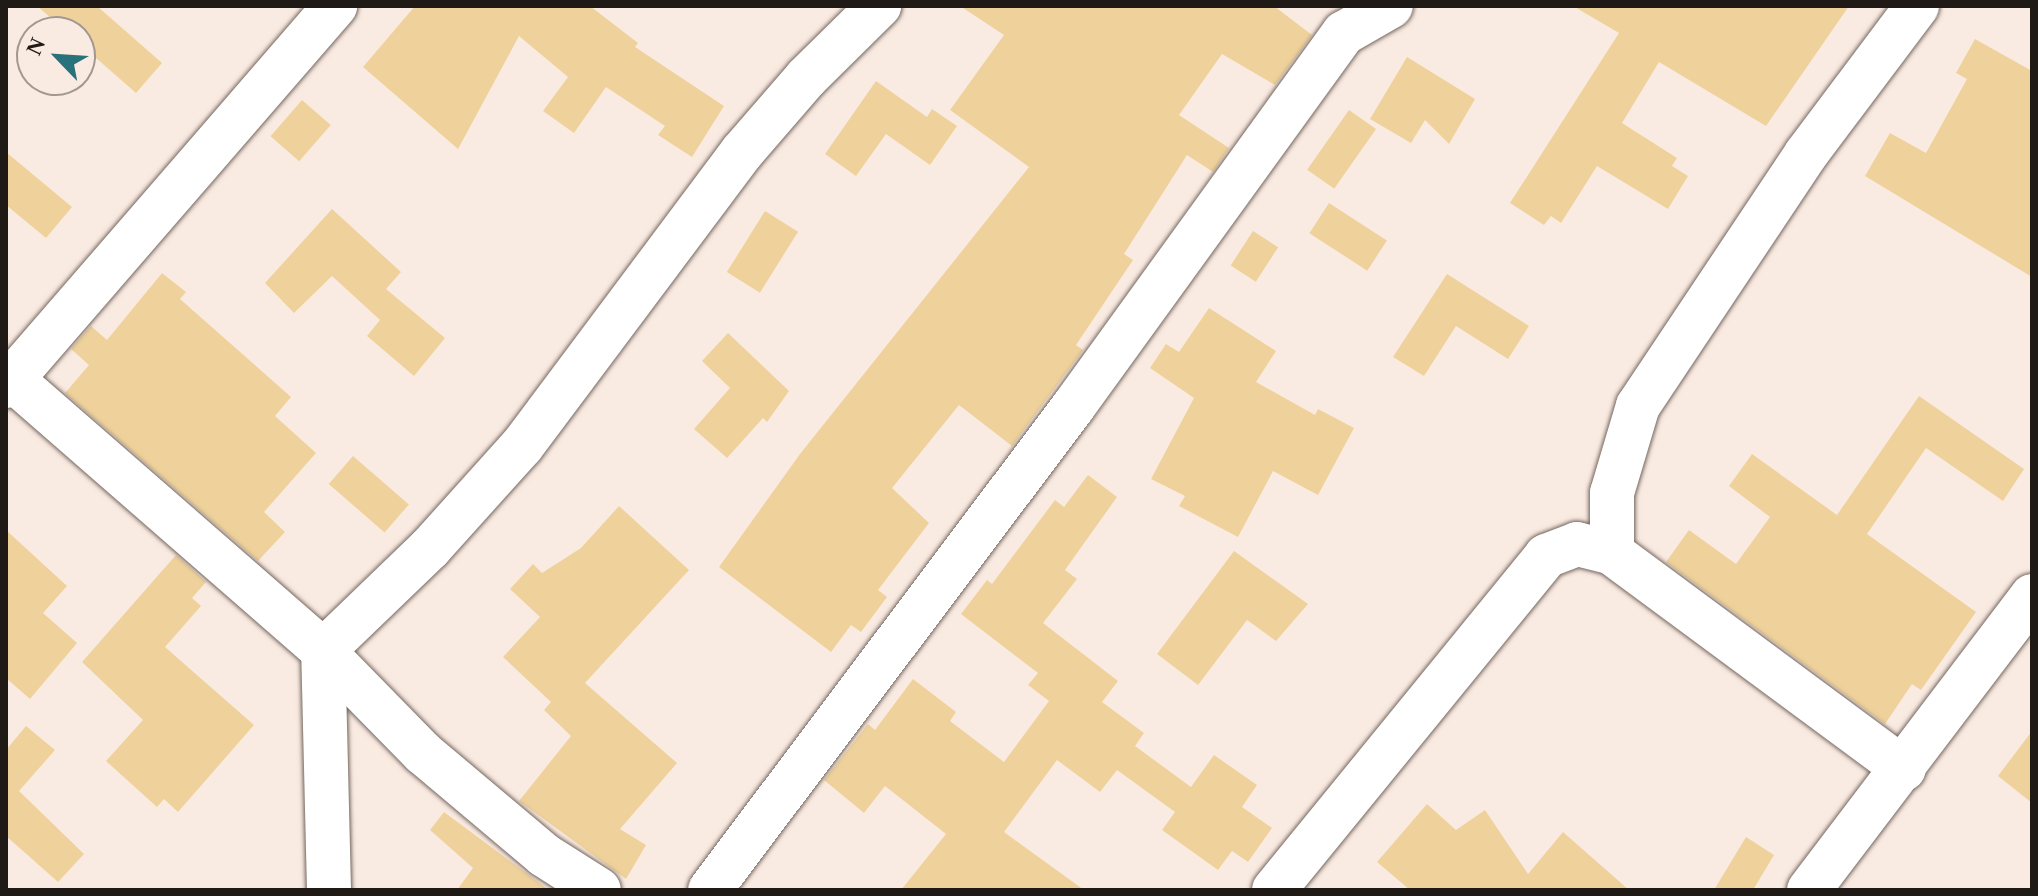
<!DOCTYPE html>
<style>
body{margin:0}
#map{position:relative;width:2038px;height:896px;overflow:hidden;background:#faebe2;font-family:"Times New Roman",serif}
div>[style]{position:absolute}
.building>*{inset:0;background:#efd29b;transform-origin:0 0}
.roads{filter:drop-shadow(0 0 2px #74675f) drop-shadow(0 0 2px #74675f)}
.street>*{height:44px;margin:-22px;padding:0 22px;transform-origin:22px;border-radius:22px;background:#fff}
span{translate:-50% -50%;white-space:nowrap;text-align:center;line-height:1.15;-webkit-text-stroke:7px #faebe2;paint-order:stroke}
.frame{position:absolute;inset:0;border:8px solid #201a17;pointer-events:none}
.north{position:absolute;left:16px;top:16px;width:80px;height:80px;box-sizing:border-box;background:#faebe2;border:2px solid #a39791;border-radius:50%;rotate:295deg;font-size:22px;font-weight:700;line-height:32px;text-align:center;color:#201a17}
.north::after{content:'';display:block;margin:auto;width:28px;height:36px;background:#29727c;clip-path:polygon(50% 0,100% 100%,50% 72%,0 100%)}
</style>
<div id="map">
<div class="building">
<div style="clip-path:polygon(37px 6px,97px 6px,162px 63px,136px 93px,80px 44px,80px 32px,67px 32px)"></div>
<div style="clip-path:polygon(415px 6px,590px 6px,638px 43px,635px 47px,724px 106px,692px 157px,658px 135px,665px 126px,606px 87px,574px 133px,543px 111px,568px 77px,519px 36px,458px 149px,363px 67px)"></div>
<div style="clip-path:polygon(960px 6px,1274px 6px,1312px 35px,1275px 85px,1222px 54px,1179px 115px,1229px 148px,1213px 172px,1187px 155px,1124px 254px,1133px 260px,1076px 345px,1083px 350px,1012px 446px,959px 405px,892px 488px,929px 523px,878px 590px,887px 597px,861px 632px,851px 625px,831px 652px,719px 567px,800px 454px,1029px 167px,950px 110px,1004px 35px)"></div>
<div style="clip-path:polygon(1573px 6px,1849px 6px,1766px 126px,1659px 62px,1622px 123px,1677px 158px,1672px 166px,1688px 176px,1668px 209px,1597px 166px,1561px 223px,1551px 216px,1544px 225px,1510px 203px,1619px 33px)"></div>
<div style="clip-path:polygon(1975px 39px,2032px 71px,2032px 277px,1865px 176px,1890px 133px,1926px 153px,1967px 79px,1956px 73px)"></div>
<div style="clip-path:polygon(1407px 57px,1475px 99px,1449px 144px,1425px 120px,1411px 143px,1370px 119px)"></div>
<div style="clip-path:polygon(876px 81px,927px 117px,932px 109px,957px 126px,930px 165px,886px 134px,856px 176px,825px 154px)"></div>
<div style="left:302px;top:100px;width:38px;height:48px;rotate:41deg"></div>
<div style="left:1349px;top:110px;width:33px;height:73px;rotate:35deg"></div>
<div style="clip-path:polygon(6px 152px,72px 207px,46px 238px,6px 205px)"></div>
<div style="left:1329px;top:203px;width:69px;height:36px;rotate:33deg"></div>
<div style="clip-path:polygon(332px 209px,401px 272px,386px 289px,445px 338px,414px 376px,367px 336px,380px 320px,332px 276px,294px 313px,265px 283px)"></div>
<div style="left:765px;top:211px;width:39px;height:72px;rotate:32deg"></div>
<div style="left:1253px;top:231px;width:30px;height:41px;rotate:33deg"></div>
<div style="clip-path:polygon(162px 273px,186px 292px,180px 299px,291px 397px,275px 416px,316px 453px,264px 512px,285px 532px,258px 561px,65px 393px,89px 365px,71px 349px,91px 326px,107px 340px)"></div>
<div style="clip-path:polygon(1447px 274px,1529px 326px,1508px 359px,1456px 326px,1424px 376px,1393px 357px)"></div>
<div style="clip-path:polygon(1209px 308px,1276px 351px,1256px 382px,1315px 415px,1318px 409px,1354px 428px,1318px 495px,1273px 471px,1238px 537px,1179px 506px,1185px 496px,1151px 479px,1194px 398px,1150px 368px,1166px 344px,1179px 352px)"></div>
<div style="clip-path:polygon(728px 333px,789px 391px,767px 422px,763px 418px,727px 458px,694px 429px,730px 388px,702px 361px)"></div>
<div style="clip-path:polygon(1919px 396px,2024px 469px,2003px 501px,1926px 448px,1867px 534px,1976px 612px,1921px 690px,1912px 684px,1885px 724px,1666px 562px,1689px 530px,1736px 564px,1770px 517px,1729px 486px,1752px 454px,1837px 515px)"></div>
<div style="left:353px;top:456px;width:74px;height:37px;rotate:41deg"></div>
<div style="clip-path:polygon(1088px 475px,1117px 497px,1065px 570px,1077px 579px,1043px 623px,1118px 681px,1102px 702px,1144px 733px,1135px 746px,1191px 787px,1214px 755px,1257px 785px,1242px 807px,1272px 828px,1248px 862px,1232px 851px,1218px 870px,1162px 830px,1175px 812px,1117px 770px,1100px 792px,1057px 760px,1004px 832px,1084px 890px,901px 890px,946px 834px,885px 786px,864px 813px,824px 780px,868px 724px,875px 730px,913px 679px,956px 712px,950px 721px,1004px 762px,1049px 701px,1028px 685px,1038px 673px,961px 614px,987px 580px,992px 584px,1055px 500px,1064px 507px)"></div>
<div style="clip-path:polygon(619px 506px,689px 570px,585px 683px,677px 763px,620px 829px,646px 845px,626px 879px,519px 801px,571px 736px,544px 710px,551px 702px,503px 657px,540px 617px,510px 589px,533px 564px,542px 573px,581px 548px)"></div>
<div style="clip-path:polygon(6px 530px,67px 586px,43px 613px,77px 643px,30px 699px,6px 678px)"></div>
<div style="clip-path:polygon(1234px 551px,1308px 604px,1276px 641px,1247px 620px,1198px 685px,1157px 654px)"></div>
<div style="clip-path:polygon(176px 555px,206px 582px,192px 598px,201px 606px,165px 647px,254px 725px,178px 812px,164px 799px,157px 807px,106px 761px,143px 720px,82px 662px)"></div>
<div style="clip-path:polygon(26px 726px,55px 750px,19px 791px,84px 854px,58px 882px,6px 836px,6px 750px)"></div>
<div style="clip-path:polygon(2032px 731px,2032px 803px,1998px 776px)"></div>
<div style="clip-path:polygon(1427px 804px,1456px 830px,1485px 810px,1528px 874px,1563px 832px,1629px 890px,1410px 890px,1377px 862px)"></div>
<div style="clip-path:polygon(444px 812px,549px 890px,457px 890px,473px 868px,430px 830px)"></div>
<div style="clip-path:polygon(1746px 837px,1774px 855px,1753px 890px,1714px 890px)"></div>
</div>
<div class="roads">
<div class="street">
<div style="left:6px;top:374px;width:421px;rotate:41.1deg"></div>
<div style="left:323px;top:651px;width:143px;rotate:45.6deg"></div>
<div style="left:423px;top:753px;width:158px;rotate:40.1deg"></div>
<div style="left:544px;top:855px;width:65px;rotate:32.5deg"></div>
<div style="left:6px;top:386px;width:503px;rotate:-49.11deg"></div>
<div style="left:1612px;top:553px;width:60px;rotate:-90deg"></div>
<div style="left:1612px;top:493px;width:91px;rotate:-73.4deg"></div>
<div style="left:1638px;top:406px;width:303px;rotate:-56.3deg"></div>
<div style="left:1806px;top:154px;width:185px;rotate:-53.1deg"></div>
<div style="left:329px;top:890px;width:239px;rotate:-91.4deg"></div>
<div style="left:323px;top:651px;width:149px;rotate:-43.9deg"></div>
<div style="left:430px;top:548px;width:137px;rotate:-48deg"></div>
<div style="left:522px;top:446px;width:367px;rotate:-53.2deg"></div>
<div style="left:742px;top:152px;width:98px;rotate:-49.1deg"></div>
<div style="left:806px;top:78px;width:103px;rotate:-44.6deg"></div>
<div style="left:710px;top:890px;width:604px;rotate:-53.07deg"></div>
<div style="left:1073px;top:407px;width:462px;rotate:-54.1deg"></div>
<div style="left:1344px;top:33px;width:54px;rotate:-29.9deg"></div>
<div style="left:1274px;top:890px;width:431px;rotate:-50.8deg"></div>
<div style="left:1546px;top:556px;width:33px;rotate:-21deg"></div>
<div style="left:1577px;top:544px;width:36px;rotate:14deg"></div>
<div style="left:1612px;top:553px;width:363px;rotate:36.5deg"></div>
<div style="left:1809px;top:890px;width:369px;rotate:-52.8deg"></div>
</div>
</div>
<div class="frame"></div>
<div class="north">N</div>
</div>
